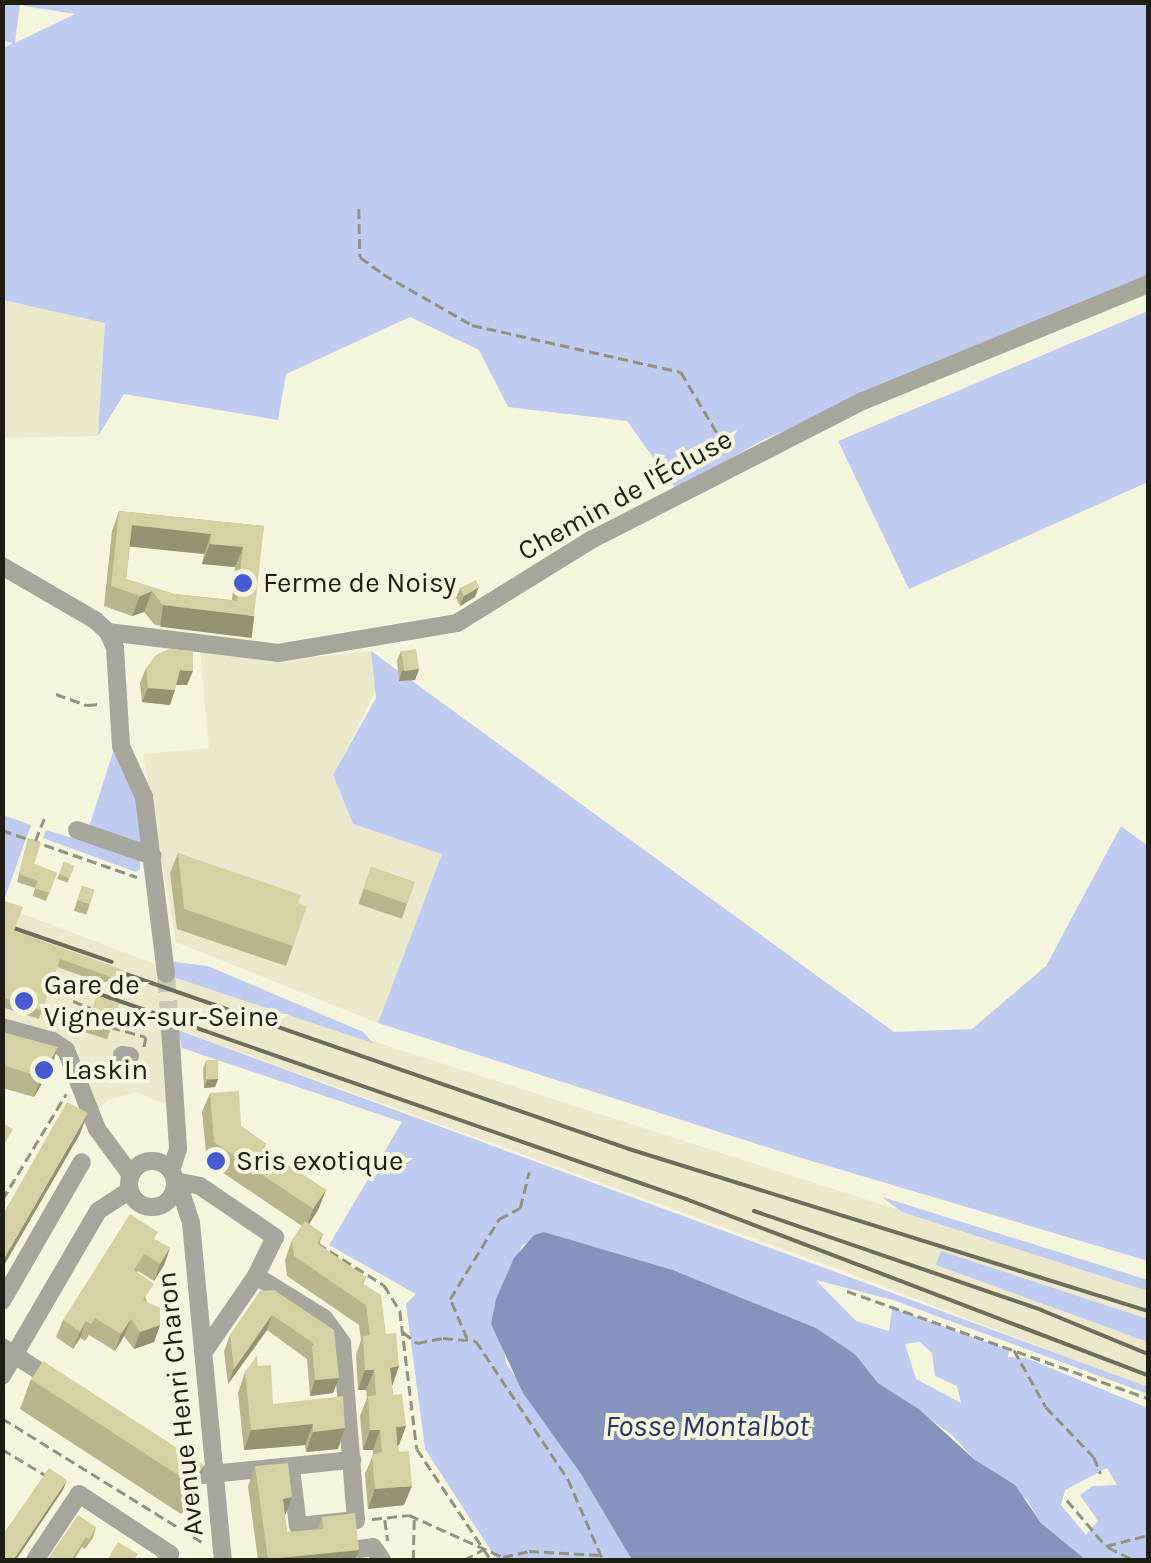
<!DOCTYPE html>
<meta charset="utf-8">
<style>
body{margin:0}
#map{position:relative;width:1151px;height:1563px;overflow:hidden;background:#f5f4dd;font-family:Karla,sans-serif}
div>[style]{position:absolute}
.built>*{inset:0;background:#eae9cb}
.green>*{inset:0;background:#bfcbef}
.water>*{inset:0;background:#8693bd}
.minor-tunnel>*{height:18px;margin-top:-9px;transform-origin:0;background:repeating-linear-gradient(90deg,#cac9b5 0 18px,transparent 0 27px)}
.path>*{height:2.5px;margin-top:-1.25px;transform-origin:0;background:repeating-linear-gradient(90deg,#939282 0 10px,transparent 0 15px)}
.minor>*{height:18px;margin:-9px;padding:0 9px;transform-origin:9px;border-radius:9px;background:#a6a69c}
.minor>.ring{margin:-9px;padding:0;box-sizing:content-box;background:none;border:18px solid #a6a69c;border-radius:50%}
.rail>*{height:4px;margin:-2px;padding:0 2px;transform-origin:2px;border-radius:2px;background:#6d6d5e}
.wall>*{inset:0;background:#b6b58b;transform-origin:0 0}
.shaded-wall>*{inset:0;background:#949371;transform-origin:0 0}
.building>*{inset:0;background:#d4d2a2;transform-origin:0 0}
.dots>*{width:28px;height:28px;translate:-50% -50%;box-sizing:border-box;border:5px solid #f5f4dd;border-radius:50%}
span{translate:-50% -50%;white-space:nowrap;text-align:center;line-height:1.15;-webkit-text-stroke:8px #f5f4dd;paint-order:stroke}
.street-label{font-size:28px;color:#1e1e15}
.poi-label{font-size:28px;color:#1e1e15}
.left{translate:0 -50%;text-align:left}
.water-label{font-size:30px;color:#273469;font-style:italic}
.frame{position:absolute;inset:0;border:5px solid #1e1e15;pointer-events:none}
</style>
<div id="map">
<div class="built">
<div style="clip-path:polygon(3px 300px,105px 323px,98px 436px,6px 438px,3px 434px)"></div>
<div style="clip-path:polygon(200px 651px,287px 660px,371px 651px,375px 692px,333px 776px,353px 824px,443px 854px,378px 1023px,176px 942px,143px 754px,209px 748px)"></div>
<div style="clip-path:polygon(2px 906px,157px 965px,173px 977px,1148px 1290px,1148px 1388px,822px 1263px,166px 1025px,167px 1105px,136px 1092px,108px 1100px,97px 1110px,63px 1057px,3px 1021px)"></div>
</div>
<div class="green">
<div style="clip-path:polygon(3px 2px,20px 3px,15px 43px,75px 14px,24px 6px,25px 2px,1148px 3px,1148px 277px,763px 440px,676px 489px,627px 421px,508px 407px,479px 350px,410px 317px,286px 374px,278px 420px,124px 394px,98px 436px,105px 323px,3px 300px,2px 49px,13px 43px,3px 41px)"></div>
<div style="clip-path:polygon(1148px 311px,1148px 482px,909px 589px,838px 441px)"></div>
<div style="clip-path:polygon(371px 651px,894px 1032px,972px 1029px,1046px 966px,1121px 826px,1148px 846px,1148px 1261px,798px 1157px,378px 1023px,442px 854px,353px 824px,333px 775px,376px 698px)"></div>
<div style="clip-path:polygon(115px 746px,138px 796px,143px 848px,89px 827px)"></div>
<div style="clip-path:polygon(3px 815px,31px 825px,3px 903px)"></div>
<div style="clip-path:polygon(46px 830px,140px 858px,140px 869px,136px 872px,43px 838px)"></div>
<div style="clip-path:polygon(174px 962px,208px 966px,363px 1032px,373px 1043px,173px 977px)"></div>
<div style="clip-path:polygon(evenodd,178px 1030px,1148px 1387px,1148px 1394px,893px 1300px,816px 1280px,856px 1321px,889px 1331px,892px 1308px,1009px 1350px,1008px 1357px,1026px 1358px,1148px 1408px,1148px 1560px,1076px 1560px,1073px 1549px,1041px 1523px,1027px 1500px,975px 1460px,951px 1434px,878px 1383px,855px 1354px,816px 1328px,673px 1270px,544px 1232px,522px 1246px,496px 1299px,506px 1363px,581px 1474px,632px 1560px,497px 1560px,425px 1449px,406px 1304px,416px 1294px,329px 1245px,402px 1122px,182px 1048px,178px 1030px,920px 1342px,932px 1353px,935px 1376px,957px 1386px,961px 1403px,916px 1379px,905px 1344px,920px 1342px,178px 1030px,1107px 1468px,1117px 1485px,1093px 1486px,1080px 1495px,1098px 1521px,1086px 1535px,1061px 1505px,1065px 1490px,1107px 1468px)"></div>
<div style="clip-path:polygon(882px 1197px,1148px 1280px,1148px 1291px,902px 1212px)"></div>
<div style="clip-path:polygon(941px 1251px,1148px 1319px,1148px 1342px,936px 1265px)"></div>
</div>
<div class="water">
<div style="clip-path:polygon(544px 1232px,673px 1270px,816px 1328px,855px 1354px,878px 1383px,920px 1410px,975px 1460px,1015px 1485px,1041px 1523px,1086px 1560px,632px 1560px,581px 1474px,523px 1393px,491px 1324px,496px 1299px,514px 1258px,534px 1235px)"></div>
</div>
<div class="minor-tunnel">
<div style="left:166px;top:974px;width:53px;rotate:85.7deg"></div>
</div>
<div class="path">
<div style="left:359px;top:209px;width:48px;rotate:88.8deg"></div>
<div style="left:360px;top:257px;width:29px;rotate:36deg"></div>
<div style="left:383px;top:274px;width:103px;rotate:29.8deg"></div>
<div style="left:472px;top:325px;width:214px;rotate:12.7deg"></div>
<div style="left:681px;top:372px;width:92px;rotate:59.3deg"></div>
<div style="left:56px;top:694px;width:33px;rotate:20deg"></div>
<div style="left:87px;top:705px;width:14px;rotate:-4deg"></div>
<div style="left:2px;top:830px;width:143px;rotate:19.2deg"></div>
<div style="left:35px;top:841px;width:24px;rotate:-68deg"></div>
<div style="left:73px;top:1001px;width:19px;rotate:21deg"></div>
<div style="left:108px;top:1003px;width:17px;rotate:-73deg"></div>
<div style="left:111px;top:1027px;width:36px;rotate:16deg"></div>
<div style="left:146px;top:1037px;width:11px;rotate:100deg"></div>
<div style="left:2px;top:1200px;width:124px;rotate:-58.9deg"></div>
<div style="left:317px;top:1243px;width:79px;rotate:32.1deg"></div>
<div style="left:384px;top:1285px;width:31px;rotate:58deg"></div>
<div style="left:400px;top:1311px;width:139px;rotate:83deg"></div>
<div style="left:417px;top:1449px;width:133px;rotate:56.3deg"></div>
<div style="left:847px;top:1291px;width:319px;rotate:19.6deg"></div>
<div style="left:403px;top:1332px;width:18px;rotate:38deg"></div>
<div style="left:417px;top:1343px;width:26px;rotate:-11deg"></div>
<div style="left:443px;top:1338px;width:33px;rotate:5deg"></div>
<div style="left:476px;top:1341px;width:166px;rotate:56.3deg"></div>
<div style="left:568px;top:1479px;width:88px;rotate:66.6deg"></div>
<div style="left:467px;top:1339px;width:43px;rotate:-113deg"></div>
<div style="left:450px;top:1299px;width:94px;rotate:-58.5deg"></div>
<div style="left:499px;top:1219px;width:24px;rotate:-28deg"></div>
<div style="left:520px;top:1208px;width:37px;rotate:-76deg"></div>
<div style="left:1014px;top:1350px;width:65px;rotate:60.7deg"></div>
<div style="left:1046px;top:1407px;width:69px;rotate:46.2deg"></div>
<div style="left:1094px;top:1457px;width:18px;rotate:68deg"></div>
<div style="left:2px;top:1418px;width:239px;rotate:31.8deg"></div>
<div style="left:2px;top:1449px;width:52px;rotate:31deg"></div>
<div style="left:1067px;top:1500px;width:60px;rotate:49.7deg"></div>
<div style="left:1106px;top:1546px;width:43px;rotate:-14.7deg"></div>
<div style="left:372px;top:1519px;width:37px;rotate:-6deg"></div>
<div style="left:409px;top:1515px;width:103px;rotate:24.1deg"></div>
<div style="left:503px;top:1557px;width:27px;rotate:-13deg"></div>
<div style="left:529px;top:1551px;width:70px;rotate:3.3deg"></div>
<div style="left:385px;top:1520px;width:21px;rotate:82deg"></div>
<div style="left:1108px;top:1547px;width:28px;rotate:27deg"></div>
<div style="left:413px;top:1560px;width:41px;rotate:-88.6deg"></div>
<div style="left:464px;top:1560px;width:21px;rotate:-29deg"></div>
</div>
<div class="minor">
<div style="left:2px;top:566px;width:108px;rotate:30.1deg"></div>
<div style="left:95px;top:620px;width:18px;rotate:43deg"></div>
<div style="left:108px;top:632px;width:17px;rotate:66deg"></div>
<div style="left:115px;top:648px;width:98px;rotate:86.5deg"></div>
<div style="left:121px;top:746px;width:56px;rotate:65.7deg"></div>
<div style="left:144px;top:797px;width:178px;rotate:82.9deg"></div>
<div style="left:108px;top:632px;width:171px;rotate:7deg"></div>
<div style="left:278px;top:653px;width:181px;rotate:-9.5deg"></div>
<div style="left:457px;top:623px;width:158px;rotate:-31.8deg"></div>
<div style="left:591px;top:540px;width:305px;rotate:-27.1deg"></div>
<div style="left:863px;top:401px;width:308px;rotate:-22.3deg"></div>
<div style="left:77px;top:830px;width:80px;rotate:18.9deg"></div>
<div style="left:2px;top:1027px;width:53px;rotate:15.4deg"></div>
<div style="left:53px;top:1041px;width:16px;rotate:35deg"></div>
<div style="left:66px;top:1050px;width:85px;rotate:68.6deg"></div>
<div style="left:97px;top:1129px;width:57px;rotate:53.5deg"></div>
<div style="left:170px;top:1027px;width:122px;rotate:86.2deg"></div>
<div style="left:178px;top:1149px;width:23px;rotate:108deg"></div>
<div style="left:122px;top:1055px;width:8px;rotate:7deg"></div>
<div class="ring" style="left:129px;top:1161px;width:28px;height:28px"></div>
<div style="left:175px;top:1181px;width:25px;rotate:11deg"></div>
<div style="left:200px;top:1186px;width:91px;rotate:34.2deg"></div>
<div style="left:275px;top:1237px;width:43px;rotate:116deg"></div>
<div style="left:256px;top:1276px;width:93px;rotate:124.5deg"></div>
<div style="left:175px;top:1187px;width:11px;rotate:49deg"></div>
<div style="left:182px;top:1195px;width:29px;rotate:72deg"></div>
<div style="left:191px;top:1223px;width:339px;rotate:84.6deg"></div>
<div style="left:256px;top:1276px;width:80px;rotate:31.7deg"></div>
<div style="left:324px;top:1318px;width:31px;rotate:54deg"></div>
<div style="left:342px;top:1343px;width:178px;rotate:85.5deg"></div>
<div style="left:356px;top:1520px;width:58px;rotate:174.1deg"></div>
<div style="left:298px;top:1526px;width:58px;rotate:-96.9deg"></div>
<div style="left:2px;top:1301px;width:160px;rotate:-60.1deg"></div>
<div style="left:2px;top:1347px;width:63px;rotate:32.7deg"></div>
<div style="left:2px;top:1376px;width:191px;rotate:-59.8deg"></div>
<div style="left:98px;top:1211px;width:38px;rotate:-33deg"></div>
<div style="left:181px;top:1464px;width:23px;rotate:29deg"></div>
<div style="left:201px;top:1475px;width:152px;rotate:-5.7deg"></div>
<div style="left:359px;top:1549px;width:14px;rotate:-8deg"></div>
<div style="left:373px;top:1547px;width:16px;rotate:55deg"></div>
<div style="left:35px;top:1560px;width:79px;rotate:-56.3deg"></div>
<div style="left:79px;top:1494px;width:109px;rotate:33.4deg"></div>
<div style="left:170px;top:1554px;width:7px;rotate:124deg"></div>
</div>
<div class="rail">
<div style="left:2px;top:924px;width:116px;rotate:19.1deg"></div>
<div style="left:2px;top:960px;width:725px;rotate:19.26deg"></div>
<div style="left:686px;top:1199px;width:494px;rotate:20.9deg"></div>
<div style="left:97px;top:964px;width:563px;rotate:19.17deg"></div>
<div style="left:629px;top:1149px;width:544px;rotate:17.34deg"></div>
<div style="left:754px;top:1211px;width:304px;rotate:19deg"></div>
<div style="left:1041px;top:1310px;width:116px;rotate:22.4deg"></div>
</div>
<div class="wall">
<div style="clip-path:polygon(evenodd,119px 511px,264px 526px,246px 636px,155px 625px,144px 612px,132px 616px,104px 606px,112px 531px,119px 511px,130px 546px,204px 554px,202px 564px,235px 567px,232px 600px,174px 594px,126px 579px,130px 546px)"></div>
<div style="clip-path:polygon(460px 588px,475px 597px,460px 606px,456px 598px)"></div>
<div style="clip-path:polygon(401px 651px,419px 669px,415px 680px,399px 681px,397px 661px)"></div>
<div style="clip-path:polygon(146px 668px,187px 685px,176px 685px,170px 705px,142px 702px,140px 683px)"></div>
<div style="clip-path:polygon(28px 838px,34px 864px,57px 873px,46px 901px,33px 896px,35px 888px,17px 882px)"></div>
<div style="clip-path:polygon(178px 853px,298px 903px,293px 946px,286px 966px,177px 929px,170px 873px)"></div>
<div style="left:64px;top:862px;width:11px;height:18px;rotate:22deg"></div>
<div style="left:371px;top:867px;width:46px;height:39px;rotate:19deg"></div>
<div style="left:82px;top:886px;width:13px;height:26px;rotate:18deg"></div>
<div style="clip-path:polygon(2px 900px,14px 931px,125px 971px,119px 989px,57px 967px,39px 1019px,2px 1007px)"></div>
<div style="left:97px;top:996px;width:23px;height:38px;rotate:18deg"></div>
<div style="clip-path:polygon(2px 1032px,51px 1068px,34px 1097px,2px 1088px)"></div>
<div style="clip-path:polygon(206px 1061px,218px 1079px,215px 1087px,204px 1088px,203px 1069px)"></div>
<div style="clip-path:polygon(210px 1093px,241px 1126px,266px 1144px,264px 1149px,326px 1190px,318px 1210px,309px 1224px,323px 1234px,319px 1245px,366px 1277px,363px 1284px,399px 1366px,392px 1386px,393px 1395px,406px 1426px,398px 1446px,404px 1505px,368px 1509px,365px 1474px,373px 1455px,373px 1450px,363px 1450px,360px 1416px,367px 1398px,366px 1390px,358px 1390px,356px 1355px,361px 1340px,359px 1325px,287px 1276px,285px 1260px,292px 1240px,302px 1226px,207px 1162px,202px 1112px)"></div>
<div style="clip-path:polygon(156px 1240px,170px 1248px,164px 1265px,154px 1281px,138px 1271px,137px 1273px,147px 1302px,160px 1325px,154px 1342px,134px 1349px,124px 1336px,115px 1351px,89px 1335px,85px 1341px,80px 1338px,73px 1349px,56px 1337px,63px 1320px)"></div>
<div style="clip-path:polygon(274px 1290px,339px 1378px,333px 1393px,310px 1396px,307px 1359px,267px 1330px,228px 1384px,224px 1351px,230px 1335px)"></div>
<div style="clip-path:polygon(258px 1366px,273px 1404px,345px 1428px,338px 1449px,306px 1452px,305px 1445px,244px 1450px,238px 1393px,245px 1372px)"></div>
<div style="clip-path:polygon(31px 1379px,204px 1466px,193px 1496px,181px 1514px,20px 1409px)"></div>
<div style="clip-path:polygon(255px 1466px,285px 1517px,287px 1532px,317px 1529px,322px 1517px,355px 1560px,258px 1560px,248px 1486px)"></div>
<div style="clip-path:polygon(96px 1527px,93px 1538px,85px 1549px,82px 1547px,74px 1560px,47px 1560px)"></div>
</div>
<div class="shaded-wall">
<div style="clip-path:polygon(132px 525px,211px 534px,204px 554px,124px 546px)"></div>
<div style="clip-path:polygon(210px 544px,243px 547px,235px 567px,202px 564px)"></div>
<div style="clip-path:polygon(479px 587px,475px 597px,460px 606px,464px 596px)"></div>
<div style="clip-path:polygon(152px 591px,144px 612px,132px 616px,140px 596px)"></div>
<div style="left:163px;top:605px;width:92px;height:22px;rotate:7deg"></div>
<div style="clip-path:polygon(419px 669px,415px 680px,399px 681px,402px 671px)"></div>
<div style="clip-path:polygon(180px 670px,193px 671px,187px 685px,175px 685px)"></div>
<div style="clip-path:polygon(148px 688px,175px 690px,170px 705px,142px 702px)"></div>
<div style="clip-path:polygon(58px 1047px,51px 1068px,34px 1097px,41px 1077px)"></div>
<div style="clip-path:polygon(218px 1079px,215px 1087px,204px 1088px,207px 1080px)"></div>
<div style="clip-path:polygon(88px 1113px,80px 1134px,2px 1269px,2px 1262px)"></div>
<div style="clip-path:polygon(326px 1190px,318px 1210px,306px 1229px,313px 1209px)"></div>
<div style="clip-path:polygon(170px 1248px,164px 1265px,154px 1281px,160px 1264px)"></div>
<div style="clip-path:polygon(272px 1315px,267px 1330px,228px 1384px,234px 1369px)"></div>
<div style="clip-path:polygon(131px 1319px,124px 1336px,115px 1351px,121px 1334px)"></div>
<div style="clip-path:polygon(86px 1321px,80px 1338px,73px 1349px,80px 1332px)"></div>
<div style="clip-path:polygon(160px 1325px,154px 1342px,134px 1349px,140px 1332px)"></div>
<div style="clip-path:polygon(399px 1366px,392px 1386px,390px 1368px)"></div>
<div style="clip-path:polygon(365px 1370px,374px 1370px,366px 1390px,358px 1390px)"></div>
<div style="clip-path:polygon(339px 1378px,333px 1393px,310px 1396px,315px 1380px)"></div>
<div style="clip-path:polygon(313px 1424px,305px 1445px,244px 1450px,251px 1430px)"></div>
<div style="clip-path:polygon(406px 1426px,399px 1445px,389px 1447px,396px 1427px)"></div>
<div style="clip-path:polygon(345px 1428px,338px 1449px,306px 1452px,313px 1432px)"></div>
<div style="clip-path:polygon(370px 1430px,380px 1430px,373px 1450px,363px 1450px)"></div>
<div style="clip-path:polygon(204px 1466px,193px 1496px,181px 1514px,192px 1484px)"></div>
<div style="clip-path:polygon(67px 1480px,63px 1490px,16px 1560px,13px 1560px)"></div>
<div style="clip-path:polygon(412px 1486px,404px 1505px,368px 1509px,375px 1489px)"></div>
<div style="clip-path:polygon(292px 1497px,284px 1518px,283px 1499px)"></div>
<div style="clip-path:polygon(359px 1550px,355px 1560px,267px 1560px,268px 1559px)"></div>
</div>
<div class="building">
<div style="clip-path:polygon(evenodd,119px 511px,264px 526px,254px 616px,163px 605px,152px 591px,140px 596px,111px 586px,119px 511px,132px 525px,211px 534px,210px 544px,243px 547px,237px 601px,174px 594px,126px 579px,132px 525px)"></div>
<div style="clip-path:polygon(476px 580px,479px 587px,464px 596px,460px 588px)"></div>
<div style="clip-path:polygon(169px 649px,193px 651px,193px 671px,180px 670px,175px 690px,148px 688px,146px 668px,156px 655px)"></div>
<div style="left:416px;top:649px;width:20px;height:15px;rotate:81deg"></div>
<div style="clip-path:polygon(28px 838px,41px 843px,34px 864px,57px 873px,49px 893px,35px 888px,38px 881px,19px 874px)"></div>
<div style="clip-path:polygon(178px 853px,301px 895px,298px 903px,307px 906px,293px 946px,184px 909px)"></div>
<div style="left:64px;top:862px;width:11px;height:13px;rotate:22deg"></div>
<div style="left:371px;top:867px;width:46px;height:23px;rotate:19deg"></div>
<div style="left:82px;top:886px;width:13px;height:15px;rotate:18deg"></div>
<div style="clip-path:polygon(2px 900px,23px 907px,14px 931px,125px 971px,122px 981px,60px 959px,42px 1011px,2px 997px)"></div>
<div style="left:97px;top:996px;width:23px;height:28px;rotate:18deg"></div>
<div style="clip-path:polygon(2px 1032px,58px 1047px,41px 1077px,2px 1065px)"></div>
<div style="left:218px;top:1060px;width:19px;height:12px;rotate:90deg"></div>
<div style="clip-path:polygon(239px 1091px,241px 1126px,266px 1144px,263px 1148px,326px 1190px,313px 1209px,214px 1142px,210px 1093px)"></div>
<div style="clip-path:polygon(67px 1102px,88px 1113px,2px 1262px,2px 1216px)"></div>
<div style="clip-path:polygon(2px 1123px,13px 1129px,5px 1143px,2px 1142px)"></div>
<div style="clip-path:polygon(130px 1214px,158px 1232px,154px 1239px,170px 1248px,160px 1264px,144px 1254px,134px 1270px,154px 1284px,143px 1300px,160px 1308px,160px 1325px,140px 1332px,131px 1319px,121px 1334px,95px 1318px,91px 1324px,86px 1321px,80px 1332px,63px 1320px)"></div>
<div style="clip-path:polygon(305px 1221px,323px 1234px,317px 1243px,366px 1277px,362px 1283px,381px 1295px,386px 1334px,396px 1333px,399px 1366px,390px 1368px,393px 1395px,402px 1394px,406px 1426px,396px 1427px,398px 1452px,409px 1451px,412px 1486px,375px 1489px,372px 1455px,382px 1452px,380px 1430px,370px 1430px,368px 1396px,376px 1395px,374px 1370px,365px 1370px,363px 1336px,370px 1335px,366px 1305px,294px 1256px,292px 1240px)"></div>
<div style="clip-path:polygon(274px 1290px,334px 1330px,339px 1378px,315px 1380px,312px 1346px,316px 1345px,272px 1315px,234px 1369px,230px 1335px,260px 1291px)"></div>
<div style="clip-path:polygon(257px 1355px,258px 1366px,271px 1365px,273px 1404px,343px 1396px,345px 1428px,313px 1432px,313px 1424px,251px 1430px,245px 1372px)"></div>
<div style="left:43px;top:1361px;width:192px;height:22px;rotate:33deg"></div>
<div style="clip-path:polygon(288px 1463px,292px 1497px,283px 1499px,287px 1532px,323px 1529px,322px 1517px,355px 1513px,359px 1550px,268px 1559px,255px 1466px)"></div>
<div style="clip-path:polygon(49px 1468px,67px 1480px,13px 1560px,2px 1560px,2px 1536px)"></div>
<div style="clip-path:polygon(78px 1515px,96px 1527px,89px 1539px,86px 1537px,71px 1560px,47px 1560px)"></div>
<div style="clip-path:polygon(118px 1542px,138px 1554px,134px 1560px,107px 1560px)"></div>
</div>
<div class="dots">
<div style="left:243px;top:583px;background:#455bcf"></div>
<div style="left:24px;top:1001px;background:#455bcf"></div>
<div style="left:44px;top:1070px;background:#455bcf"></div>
<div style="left:216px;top:1161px;background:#455bcf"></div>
</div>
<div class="street-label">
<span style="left:625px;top:495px;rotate:-29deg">Chemin de l'Écluse</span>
<span style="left:180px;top:1404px;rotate:-96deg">Avenue Henri Charon</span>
</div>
<div class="poi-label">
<span class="left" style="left:263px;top:583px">Ferme de Noisy</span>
<span class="left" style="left:44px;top:1001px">Gare de<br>Vigneux-sur-Seine</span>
<span class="left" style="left:64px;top:1070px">Laskin</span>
<span class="left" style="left:236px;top:1161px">Sris exotique</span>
</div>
<div class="water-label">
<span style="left:707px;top:1426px">Fosse Montalbot</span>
</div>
<div class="frame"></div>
</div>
